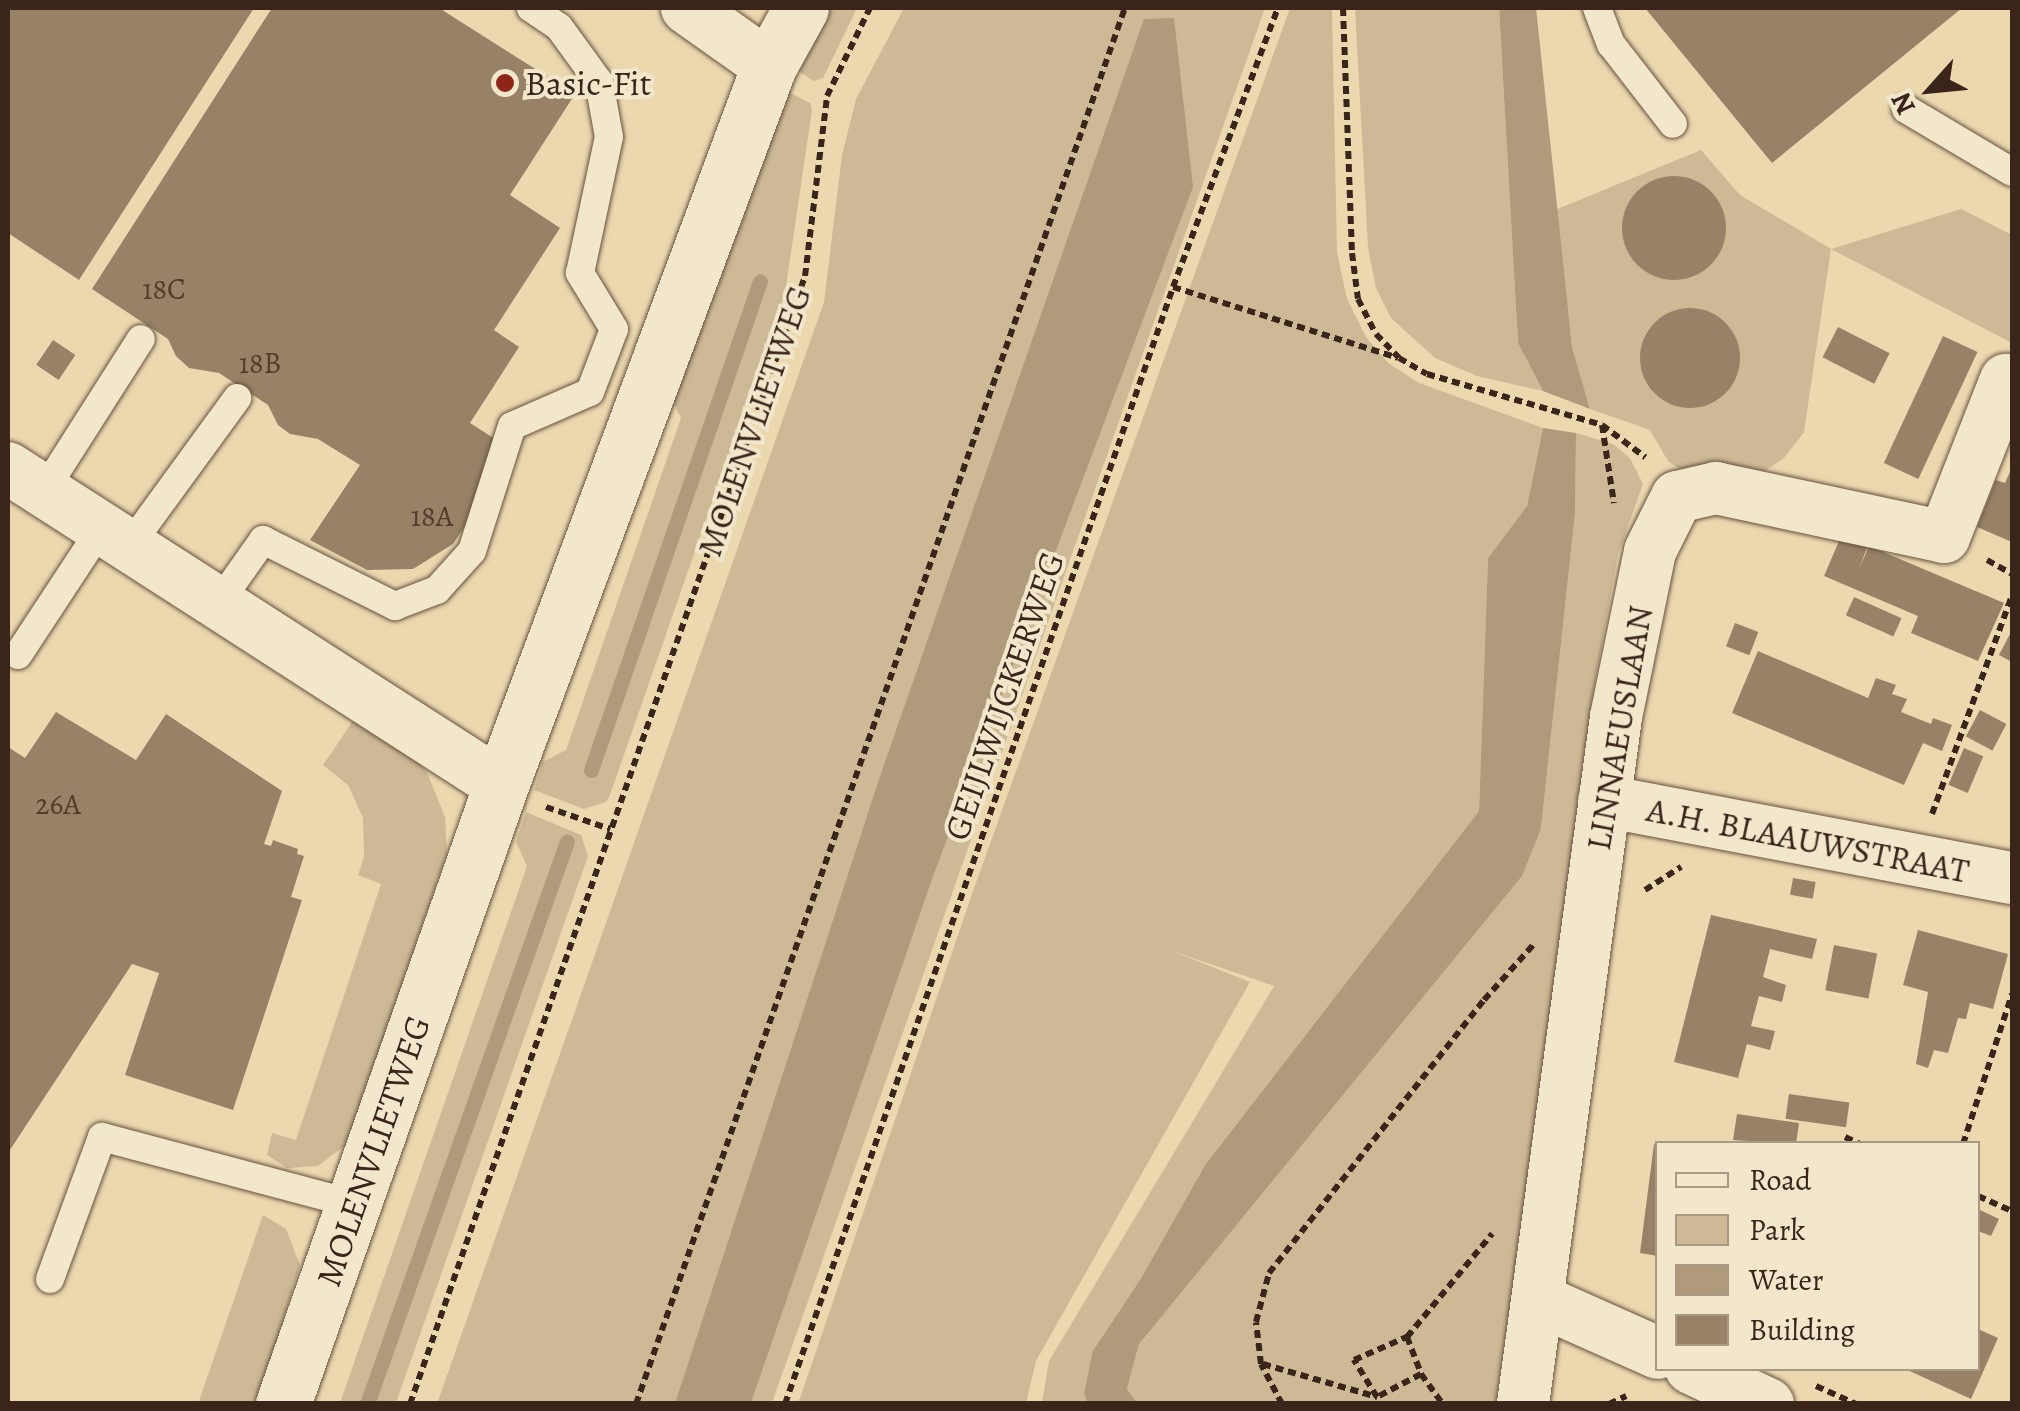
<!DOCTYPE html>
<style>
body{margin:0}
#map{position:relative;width:2020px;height:1411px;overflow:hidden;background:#ebd8af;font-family:Alegreya,serif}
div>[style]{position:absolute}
.green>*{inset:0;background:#cdb996}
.water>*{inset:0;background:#af9b7c}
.stream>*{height:15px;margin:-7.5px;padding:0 7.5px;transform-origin:7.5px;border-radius:7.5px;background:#af9b7c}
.building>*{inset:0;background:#978267;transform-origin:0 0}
.round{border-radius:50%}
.path>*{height:6px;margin-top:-3px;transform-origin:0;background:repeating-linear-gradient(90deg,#3b241a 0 8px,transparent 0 13px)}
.roads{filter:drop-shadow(0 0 2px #67513f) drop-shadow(0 0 2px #67513f)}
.lane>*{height:28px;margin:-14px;padding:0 14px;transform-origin:14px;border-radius:14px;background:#f2e6cb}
.street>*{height:52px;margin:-26px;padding:0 26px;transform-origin:26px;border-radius:26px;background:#f2e6cb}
.secondary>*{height:55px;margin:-27.5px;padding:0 27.5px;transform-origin:27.5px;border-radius:27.5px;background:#f2e6cb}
.dots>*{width:28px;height:28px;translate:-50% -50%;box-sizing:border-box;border:5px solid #f2e6cb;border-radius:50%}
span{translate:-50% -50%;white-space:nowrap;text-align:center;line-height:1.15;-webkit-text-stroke:8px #f2e6cb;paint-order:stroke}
.number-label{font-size:30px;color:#523c2d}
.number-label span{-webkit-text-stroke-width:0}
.poi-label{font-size:35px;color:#3b241a}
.left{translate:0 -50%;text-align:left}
.street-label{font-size:35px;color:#3b241a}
.frame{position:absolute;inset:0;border:10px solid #3b241a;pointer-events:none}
.legend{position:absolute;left:1655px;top:1141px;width:325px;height:230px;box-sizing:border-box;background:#f2e6cb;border:2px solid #a99884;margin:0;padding:12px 18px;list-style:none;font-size:30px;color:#3b241a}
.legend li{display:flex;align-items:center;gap:20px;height:50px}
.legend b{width:50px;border:2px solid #a99884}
.north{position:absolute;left:1880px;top:40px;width:100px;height:100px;-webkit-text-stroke:8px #f2e6cb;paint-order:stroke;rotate:243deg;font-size:28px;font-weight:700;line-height:40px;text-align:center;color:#3b241a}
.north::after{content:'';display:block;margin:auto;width:35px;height:45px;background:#3b241a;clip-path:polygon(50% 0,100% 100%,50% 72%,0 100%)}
</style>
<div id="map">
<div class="green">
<div style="clip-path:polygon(829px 8px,857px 8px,823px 78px,814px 81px,798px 71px)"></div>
<div style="clip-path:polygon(904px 8px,1265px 8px,772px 1403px,751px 1403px,935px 871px,957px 566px,878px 782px,675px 1403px,437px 1404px,824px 302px,842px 155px,856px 99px)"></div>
<div style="clip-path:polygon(1290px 8px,1332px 8px,1337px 252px,1347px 299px,1366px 337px,1388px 363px,1419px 383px,1543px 428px,1527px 506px,1488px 558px,1479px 811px,1205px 1165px,1140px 1280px,1093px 1349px,1089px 1403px,1042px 1403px,1049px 1361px,1274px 986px,1172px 951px,1250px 982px,1036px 1361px,1026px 1403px,798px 1404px,972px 894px)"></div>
<div style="clip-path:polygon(1355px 8px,1499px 8px,1518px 343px,1543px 391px,1477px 376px,1435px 358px,1391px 318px,1376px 288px,1368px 248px)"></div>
<div style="clip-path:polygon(788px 92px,810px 103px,812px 110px,785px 293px,610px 795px,606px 802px,584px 809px,534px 790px,543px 762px,566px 750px,681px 418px,671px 398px)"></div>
<div style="clip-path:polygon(1701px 150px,1740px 195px,1831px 249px,1961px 209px,2012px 235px,2012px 343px,1831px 249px,1804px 432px,1784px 458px,1760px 474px,1682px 471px,1668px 461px,1650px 430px,1590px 409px,1572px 347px,1555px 210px)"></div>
<div style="clip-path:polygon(1576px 433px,1613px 444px,1630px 458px,1643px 484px,1618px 554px,1592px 699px,1563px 941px,1496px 1403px,1137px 1404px,1127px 1389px,1139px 1344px,1541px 828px,1575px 514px)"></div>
<div style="clip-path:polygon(355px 718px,409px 753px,427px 772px,445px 817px,447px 853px,348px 1143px,318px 1166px,287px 1168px,267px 1155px,272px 1133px,296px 1140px,381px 884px,358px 875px,364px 857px,363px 818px,348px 785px,323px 765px)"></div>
<div style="clip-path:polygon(526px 812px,581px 835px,588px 856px,396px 1403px,340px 1403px,527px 866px,516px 842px)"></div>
<div style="clip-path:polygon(263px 1215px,286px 1229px,300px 1265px,258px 1403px,198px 1404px)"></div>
</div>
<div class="water">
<div style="clip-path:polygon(1499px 8px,1536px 8px,1572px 347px,1590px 409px,1543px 391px,1518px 343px)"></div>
<div style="clip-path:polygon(1174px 18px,1193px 187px,935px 871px,751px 1403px,675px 1403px,878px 782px,1144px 19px)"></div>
<div style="clip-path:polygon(1543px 428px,1576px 433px,1575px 514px,1541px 828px,1522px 876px,1139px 1344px,1127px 1389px,1137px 1403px,1088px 1403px,1084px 1394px,1093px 1350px,1140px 1280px,1205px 1165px,1479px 811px,1488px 558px,1527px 506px)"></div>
</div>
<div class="stream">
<div style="left:591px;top:770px;width:517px;rotate:-70.93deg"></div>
<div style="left:367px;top:1404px;width:597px;rotate:-70.44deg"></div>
</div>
<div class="building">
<div style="clip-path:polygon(8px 8px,254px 8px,79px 280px,8px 233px)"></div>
<div style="clip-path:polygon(272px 8px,439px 8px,575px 94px,510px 195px,560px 228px,494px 330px,519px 347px,470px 423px,495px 439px,473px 514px,453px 544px,413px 569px,367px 570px,310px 540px,360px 465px,318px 439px,290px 434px,278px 425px,268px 405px,219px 373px,189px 368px,176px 356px,168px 339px,92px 289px)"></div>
<div style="clip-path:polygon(1645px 8px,1962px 8px,1772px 163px)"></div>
<div class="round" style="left:1622px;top:176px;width:104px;height:104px"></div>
<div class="round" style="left:1640px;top:308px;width:100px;height:100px"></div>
<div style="left:1838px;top:327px;width:58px;height:34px;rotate:27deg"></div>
<div style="left:1943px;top:336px;width:38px;height:140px;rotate:25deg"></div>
<div style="left:53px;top:340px;width:27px;height:30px;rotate:34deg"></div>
<div style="clip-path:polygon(2012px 467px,2012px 542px,1977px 527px,1996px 480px,2005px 483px)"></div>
<div style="clip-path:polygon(1842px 534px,1868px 545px,1859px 569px,1869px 546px,2004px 603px,1978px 661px,1911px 633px,1918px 616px,1824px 576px)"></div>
<div style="left:1854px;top:597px;width:52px;height:20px;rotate:24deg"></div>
<div style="left:1735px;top:623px;width:25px;height:25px;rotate:21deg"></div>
<div style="clip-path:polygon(2012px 630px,2012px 662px,1999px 655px)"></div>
<div style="clip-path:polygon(1758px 651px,1868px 698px,1876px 678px,1896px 685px,1892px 694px,1907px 699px,1901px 712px,1931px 724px,1933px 718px,1952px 725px,1942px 751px,1923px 743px,1904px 785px,1732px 713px)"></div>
<div style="left:1980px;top:710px;width:30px;height:30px;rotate:28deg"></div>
<div style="clip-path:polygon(56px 712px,136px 760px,166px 714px,282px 791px,264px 844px,271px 846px,273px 840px,298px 849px,297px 854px,304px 856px,291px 897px,302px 900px,233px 1110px,125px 1075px,159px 973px,132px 964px,8px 1153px,8px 747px,25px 758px)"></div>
<div style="left:1964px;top:748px;width:21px;height:40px;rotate:23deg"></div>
<div style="left:1793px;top:878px;width:23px;height:17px;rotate:10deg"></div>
<div style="clip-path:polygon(1711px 915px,1817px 939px,1812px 959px,1770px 949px,1763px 977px,1786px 985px,1782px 1002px,1759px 996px,1751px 1026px,1775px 1031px,1770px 1050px,1747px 1044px,1738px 1078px,1674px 1062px)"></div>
<div style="clip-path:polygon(1918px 930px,2008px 954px,1993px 1009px,1970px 1003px,1966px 1019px,1958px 1018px,1948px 1053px,1934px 1050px,1928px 1068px,1916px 1064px,1928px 992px,1903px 985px)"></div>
<div style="left:1834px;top:945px;width:44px;height:46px;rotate:11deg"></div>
<div style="left:1789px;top:1094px;width:61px;height:25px;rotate:8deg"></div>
<div style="clip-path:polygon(1737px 1114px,1799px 1123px,1796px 1144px,1733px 1140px)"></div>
<div style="clip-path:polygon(1654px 1144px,1658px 1145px,1658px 1256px,1640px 1253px)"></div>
<div style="clip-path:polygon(1978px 1209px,1999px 1219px,1991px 1236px,1978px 1231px)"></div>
<div style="clip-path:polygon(1978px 1329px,1998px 1338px,1971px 1399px,1903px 1368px,1978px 1368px)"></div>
</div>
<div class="path">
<div style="left:1343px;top:8px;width:245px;rotate:87.9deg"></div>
<div style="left:1352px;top:253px;width:46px;rotate:82.6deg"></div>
<div style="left:1358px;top:299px;width:39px;rotate:63deg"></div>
<div style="left:1376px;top:334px;width:33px;rotate:46deg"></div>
<div style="left:1399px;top:358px;width:32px;rotate:30deg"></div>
<div style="left:1427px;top:374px;width:182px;rotate:16.2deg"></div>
<div style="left:1602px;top:425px;width:54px;rotate:36.7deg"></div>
<div style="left:1173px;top:287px;width:236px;rotate:17.5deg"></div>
<div style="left:1602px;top:425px;width:79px;rotate:81.3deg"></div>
<div style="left:1987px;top:560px;width:29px;rotate:29deg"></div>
<div style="left:546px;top:807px;width:68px;rotate:19deg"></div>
<div style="left:1932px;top:814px;width:233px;rotate:-69.9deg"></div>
<div style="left:1645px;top:890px;width:43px;rotate:-32.6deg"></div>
<div style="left:1845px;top:1137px;width:17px;rotate:25deg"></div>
<div style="left:1963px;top:1144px;width:158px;rotate:-71.9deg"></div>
<div style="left:1978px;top:1196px;width:37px;rotate:24deg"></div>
<div style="left:1407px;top:1337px;width:134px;rotate:-50.5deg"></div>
<div style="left:1263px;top:1364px;width:119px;rotate:16.1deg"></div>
<div style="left:1377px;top:1397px;width:44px;rotate:-121.9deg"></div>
<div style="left:1354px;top:1360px;width:58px;rotate:-23.5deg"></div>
<div style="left:1407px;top:1337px;width:40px;rotate:69deg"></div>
<div style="left:1421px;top:1374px;width:50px;rotate:152.4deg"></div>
<div style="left:1421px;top:1374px;width:37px;rotate:54deg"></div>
<div style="left:1816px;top:1386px;width:44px;rotate:24.2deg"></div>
<div style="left:410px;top:1404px;width:1195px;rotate:-70.7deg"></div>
<div style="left:805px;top:276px;width:181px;rotate:-83deg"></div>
<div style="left:827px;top:96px;width:98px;rotate:-64deg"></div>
<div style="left:636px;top:1404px;width:1479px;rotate:-70.7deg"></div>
<div style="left:785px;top:1404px;width:1182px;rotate:-70.84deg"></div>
<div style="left:1173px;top:287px;width:298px;rotate:-69.4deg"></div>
<div style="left:1282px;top:1404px;width:45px;rotate:-117.7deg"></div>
<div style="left:1261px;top:1364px;width:42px;rotate:-96.8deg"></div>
<div style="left:1256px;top:1322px;width:51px;rotate:-75.1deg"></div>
<div style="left:1269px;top:1273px;width:347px;rotate:-51.8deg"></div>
<div style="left:1484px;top:1000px;width:75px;rotate:-48.2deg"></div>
<div style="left:1609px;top:1404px;width:19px;rotate:-25deg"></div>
</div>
<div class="roads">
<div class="lane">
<div style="left:1597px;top:8px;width:39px;rotate:69deg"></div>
<div style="left:1611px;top:44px;width:101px;rotate:52.2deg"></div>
<div style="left:1906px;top:109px;width:123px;rotate:30.7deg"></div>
<div style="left:44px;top:491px;width:180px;rotate:-57.5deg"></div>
<div style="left:130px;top:545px;width:182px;rotate:-53.9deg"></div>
<div style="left:220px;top:601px;width:75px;rotate:-54.8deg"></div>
<div style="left:263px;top:540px;width:148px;rotate:26.6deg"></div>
<div style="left:395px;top:606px;width:45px;rotate:-20.9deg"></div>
<div style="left:437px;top:590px;width:52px;rotate:-48.1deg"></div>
<div style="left:472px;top:551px;width:131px;rotate:-72.3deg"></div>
<div style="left:512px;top:426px;width:85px;rotate:-23.6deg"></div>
<div style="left:590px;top:392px;width:67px;rotate:-69.1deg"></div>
<div style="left:614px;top:329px;width:66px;rotate:-121.3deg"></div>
<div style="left:580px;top:273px;width:139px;rotate:-78deg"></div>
<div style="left:609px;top:137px;width:56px;rotate:-100.3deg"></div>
<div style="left:599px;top:82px;width:68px;rotate:-126deg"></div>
<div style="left:559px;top:27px;width:34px;rotate:-146deg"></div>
<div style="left:18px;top:655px;width:153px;rotate:-56.7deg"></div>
<div style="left:50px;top:1279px;width:151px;rotate:-69.9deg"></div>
<div style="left:102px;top:1137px;width:261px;rotate:14.9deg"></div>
</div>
<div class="street">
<div style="left:687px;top:8px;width:100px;rotate:35.3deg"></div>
<div style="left:8px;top:468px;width:586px;rotate:32.74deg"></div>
<div style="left:1604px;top:801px;width:415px;rotate:10.7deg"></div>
<div style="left:1539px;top:1300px;width:130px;rotate:24deg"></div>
<div style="left:1691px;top:1368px;width:85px;rotate:25.1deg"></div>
<div style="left:1523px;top:1404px;width:693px;rotate:-82.29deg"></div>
<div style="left:1616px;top:717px;width:169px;rotate:-78.4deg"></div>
<div style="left:1650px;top:551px;width:60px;rotate:-63.4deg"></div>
<div style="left:1677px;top:497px;width:40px;rotate:-13deg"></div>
<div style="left:1716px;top:488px;width:233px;rotate:12.1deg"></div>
<div style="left:1944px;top:537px;width:169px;rotate:-68.5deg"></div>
</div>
<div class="secondary">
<div style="left:283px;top:1404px;width:656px;rotate:-70.6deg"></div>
<div style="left:501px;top:785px;width:767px;rotate:-69.56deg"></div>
<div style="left:769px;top:66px;width:66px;rotate:-61.1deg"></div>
</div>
</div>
<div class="dots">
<div style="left:505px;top:83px;background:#8f2418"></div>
</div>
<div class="number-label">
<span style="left:164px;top:289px">18C</span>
<span style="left:260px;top:363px">18B</span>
<span style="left:432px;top:516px">18A</span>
<span style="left:58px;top:804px">26A</span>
</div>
<div class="poi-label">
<span class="left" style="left:525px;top:83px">Basic-Fit</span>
</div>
<div class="street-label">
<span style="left:754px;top:421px;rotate:-71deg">MOLENVLIETWEG</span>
<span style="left:1004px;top:696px;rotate:-71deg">GEIJLWIJCKERWEG</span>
<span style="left:1619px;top:728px;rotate:-80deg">LINNAEUSLAAN</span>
<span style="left:1808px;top:840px;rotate:11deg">A.H. BLAAUWSTRAAT</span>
<span style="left:373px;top:1151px;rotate:-71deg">MOLENVLIETWEG</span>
</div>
<div class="frame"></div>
<ul class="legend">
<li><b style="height:12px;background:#f2e6cb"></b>Road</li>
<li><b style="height:28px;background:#cdb996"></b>Park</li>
<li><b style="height:28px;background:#af9b7c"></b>Water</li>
<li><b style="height:28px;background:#978267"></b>Building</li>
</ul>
<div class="north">N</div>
</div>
